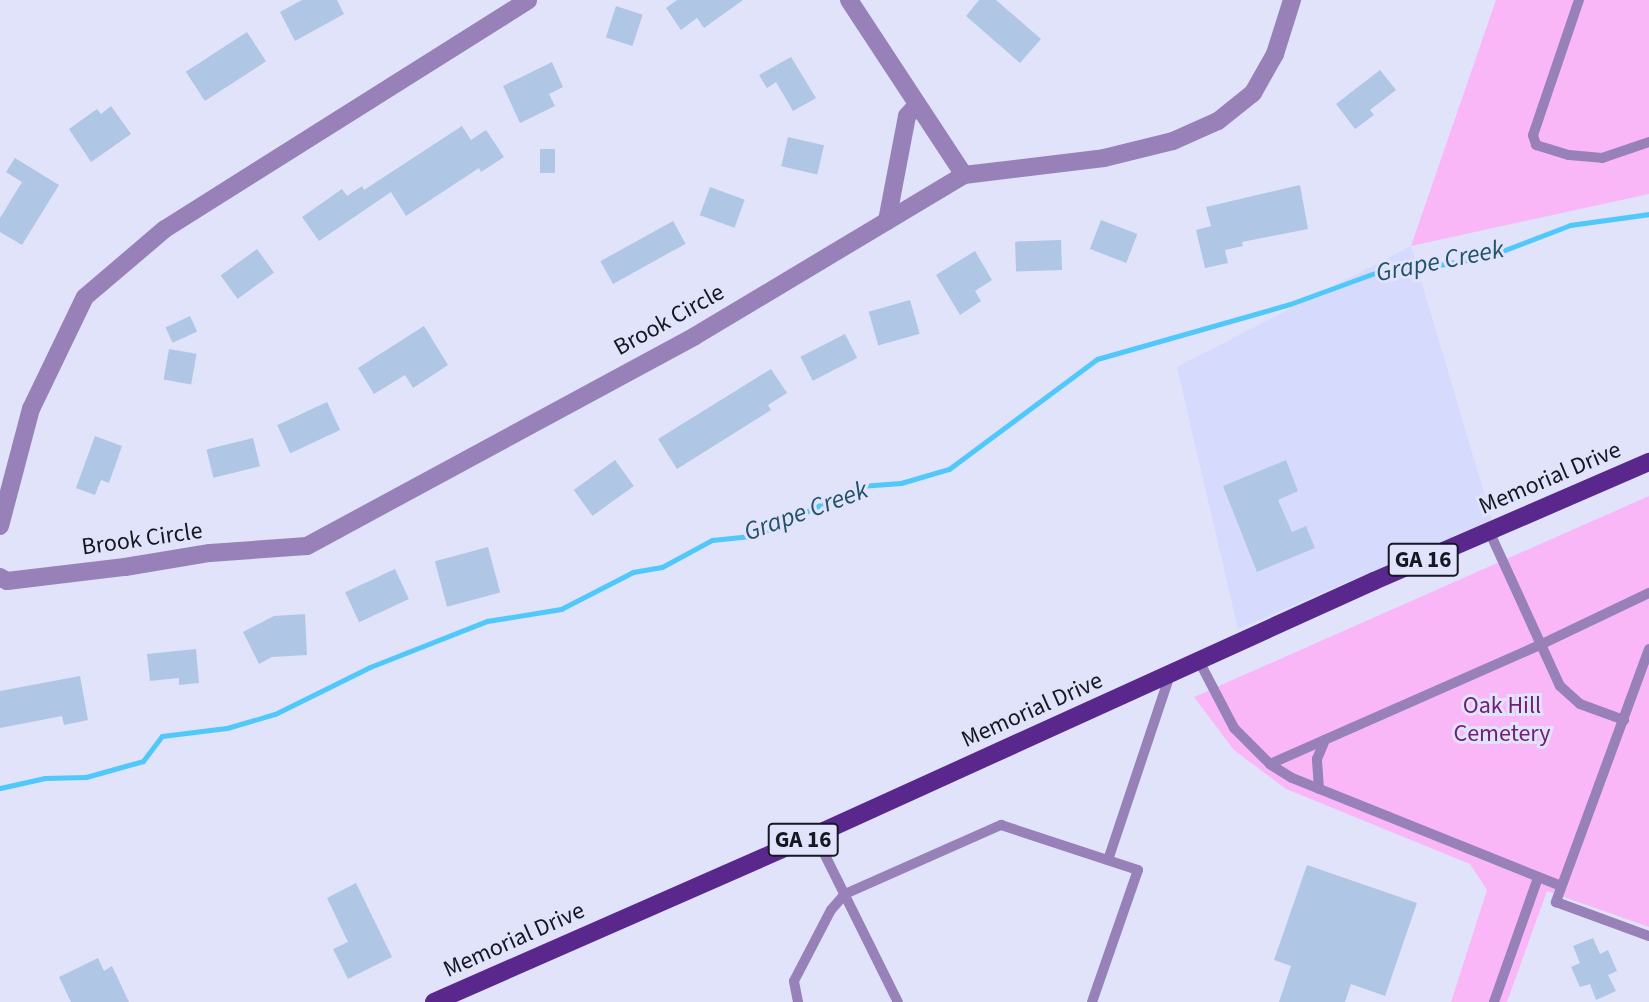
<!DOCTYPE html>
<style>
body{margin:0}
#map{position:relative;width:1649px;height:1002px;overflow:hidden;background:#e0e3f9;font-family:"Source Sans 3",sans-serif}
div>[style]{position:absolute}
.built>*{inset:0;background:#d6dbfd}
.green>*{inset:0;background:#fab7f8}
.stream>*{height:5px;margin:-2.5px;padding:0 2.5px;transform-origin:2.5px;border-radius:2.5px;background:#50c8fa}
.building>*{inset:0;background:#afc7e5;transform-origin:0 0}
.service>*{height:10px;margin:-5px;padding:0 5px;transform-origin:5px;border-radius:5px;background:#9881b8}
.minor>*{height:18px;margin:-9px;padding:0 9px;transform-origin:9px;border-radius:9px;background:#9881b8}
.primary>*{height:18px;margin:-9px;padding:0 9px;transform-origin:9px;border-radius:9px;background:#5a278d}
span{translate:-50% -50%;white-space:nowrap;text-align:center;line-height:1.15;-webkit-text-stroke:6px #e0e3f9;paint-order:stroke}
.shield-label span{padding:2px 5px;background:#e0e3f9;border:2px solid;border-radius:5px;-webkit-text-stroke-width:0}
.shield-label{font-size:23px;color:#151723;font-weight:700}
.street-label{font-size:24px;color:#151723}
.park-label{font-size:24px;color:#731d74}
.water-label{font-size:26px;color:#215267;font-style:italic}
</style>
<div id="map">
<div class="built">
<div style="clip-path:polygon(1411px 246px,1492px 520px,1238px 629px,1177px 367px)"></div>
</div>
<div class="green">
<div style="clip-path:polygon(1496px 0,1649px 0,1649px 194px,1411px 246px)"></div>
<div style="clip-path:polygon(1649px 496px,1649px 927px,1547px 891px,1507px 1002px,1451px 1002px,1487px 890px,1470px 864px,1286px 789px,1234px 750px,1194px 697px)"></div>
</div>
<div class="stream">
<div style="left:0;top:788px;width:46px;rotate:-12.5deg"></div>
<div style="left:45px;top:778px;width:41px;rotate:-1.4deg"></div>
<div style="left:86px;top:777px;width:59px;rotate:-15.7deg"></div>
<div style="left:143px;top:761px;width:31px;rotate:-53deg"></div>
<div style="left:162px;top:736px;width:65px;rotate:-7deg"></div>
<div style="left:227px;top:728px;width:50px;rotate:-16.3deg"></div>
<div style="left:275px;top:714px;width:106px;rotate:-26.3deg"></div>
<div style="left:370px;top:667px;width:126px;rotate:-21.5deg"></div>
<div style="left:487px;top:621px;width:75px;rotate:-9.2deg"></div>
<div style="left:561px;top:609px;width:81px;rotate:-27.2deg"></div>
<div style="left:633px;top:572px;width:29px;rotate:-10deg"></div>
<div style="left:662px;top:567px;width:57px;rotate:-28.4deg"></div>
<div style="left:712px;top:540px;width:39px;rotate:-6deg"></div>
<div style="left:751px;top:536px;width:22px;rotate:-21deg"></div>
<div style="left:772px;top:528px;width:98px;rotate:-25.5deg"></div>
<div style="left:860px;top:486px;width:41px;rotate:-4.2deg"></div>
<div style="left:901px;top:483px;width:50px;rotate:-16.3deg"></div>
<div style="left:949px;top:469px;width:184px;rotate:-36.6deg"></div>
<div style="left:1097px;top:359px;width:201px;rotate:-15.9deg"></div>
<div style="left:1290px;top:304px;width:99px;rotate:-20.1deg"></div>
<div style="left:1383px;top:270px;width:29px"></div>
<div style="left:1412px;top:270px;width:78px;rotate:-10.3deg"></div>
<div style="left:1489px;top:256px;width:87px;rotate:-20.9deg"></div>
<div style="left:1570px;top:225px;width:80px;rotate:-7.9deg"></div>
</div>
<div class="building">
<div style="clip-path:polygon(302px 0,337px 0,344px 14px,295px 41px,280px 12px)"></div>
<div style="clip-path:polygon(677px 0,743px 0,704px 28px,697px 18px,681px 30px,666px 8px)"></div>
<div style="clip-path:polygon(979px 0,996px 0,1041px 39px,1020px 63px,966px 16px)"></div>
<div style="left:616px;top:6px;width:28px;height:33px;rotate:18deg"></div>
<div style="left:247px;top:32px;width:35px;height:73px;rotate:57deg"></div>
<div style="clip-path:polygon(791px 57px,816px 98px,793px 111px,776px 82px,767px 88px,759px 75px)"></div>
<div style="clip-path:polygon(552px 62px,563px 87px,549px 94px,555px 106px,520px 123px,503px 86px)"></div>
<div style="clip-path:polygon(1380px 70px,1396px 90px,1370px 110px,1374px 115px,1355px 129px,1336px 104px)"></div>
<div style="clip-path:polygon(111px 106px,131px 134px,91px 162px,69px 129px,97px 109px,101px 114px)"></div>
<div style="clip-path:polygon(462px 126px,471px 140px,486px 130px,504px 157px,481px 172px,479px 168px,406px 216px,391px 192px,319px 241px,302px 217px,342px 189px,347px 196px,362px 186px,364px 190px)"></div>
<div style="left:788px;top:137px;width:37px;height:30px;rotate:13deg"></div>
<div style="left:540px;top:149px;width:15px;height:24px"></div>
<div style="clip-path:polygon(15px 158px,59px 185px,22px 245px,0 232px,0 218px,22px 182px,6px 172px)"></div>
<div style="clip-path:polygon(1300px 185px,1308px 229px,1242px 242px,1243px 246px,1225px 250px,1228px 263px,1205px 268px,1196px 230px,1211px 226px,1206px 207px)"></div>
<div style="left:710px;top:187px;width:37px;height:30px;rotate:20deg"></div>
<div style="left:1101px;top:220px;width:39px;height:31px;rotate:21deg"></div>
<div style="left:673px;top:221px;width:26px;height:83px;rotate:61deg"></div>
<div style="left:1061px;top:240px;width:30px;height:46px;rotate:88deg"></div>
<div style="left:257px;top:249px;width:29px;height:45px;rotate:54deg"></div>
<div style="clip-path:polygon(975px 251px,992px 280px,975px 291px,981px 301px,960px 315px,936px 275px)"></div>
<div style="left:910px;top:300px;width:35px;height:43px;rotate:74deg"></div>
<div style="left:190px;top:316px;width:17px;height:27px;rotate:65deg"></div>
<div style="clip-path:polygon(424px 326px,448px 365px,413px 388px,405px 375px,374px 394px,358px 368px)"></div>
<div style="left:845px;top:334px;width:27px;height:50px;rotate:63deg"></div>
<div style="left:169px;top:349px;width:28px;height:31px;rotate:10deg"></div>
<div style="clip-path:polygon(771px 369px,787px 393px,768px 405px,771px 410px,677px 469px,658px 439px)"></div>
<div style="left:327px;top:402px;width:31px;height:55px;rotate:65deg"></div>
<div style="clip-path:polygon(95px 436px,122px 446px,109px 483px,101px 480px,95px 495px,76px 488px)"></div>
<div style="left:253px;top:438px;width:29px;height:48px;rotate:76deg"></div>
<div style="left:615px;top:460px;width:32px;height:51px;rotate:54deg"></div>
<div style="clip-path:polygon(1286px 460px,1298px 491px,1278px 500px,1292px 532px,1306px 526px,1315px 548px,1257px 572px,1223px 486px)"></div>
<div style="left:488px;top:547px;width:47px;height:55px;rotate:75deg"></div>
<div style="left:395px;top:569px;width:33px;height:55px;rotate:65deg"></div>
<div style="clip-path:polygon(305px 614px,307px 655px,272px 657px,259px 664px,243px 632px,274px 616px)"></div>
<div style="clip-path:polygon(196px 649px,199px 683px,179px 685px,179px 678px,150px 681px,147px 654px)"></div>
<div style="clip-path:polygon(80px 676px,88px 720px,64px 725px,62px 716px,0 728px,0 691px)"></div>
<div style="clip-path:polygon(1307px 865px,1417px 903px,1385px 996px,1351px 984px,1345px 1002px,1279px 1002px,1291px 966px,1274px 960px)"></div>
<div style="clip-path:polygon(356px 883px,392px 957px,348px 979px,333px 949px,348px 942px,327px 898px)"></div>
<div style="clip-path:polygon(1593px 938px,1600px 954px,1608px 950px,1617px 971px,1608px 975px,1616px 991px,1596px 1000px,1590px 984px,1580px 987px,1571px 967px,1580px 963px,1573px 946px)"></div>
<div style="clip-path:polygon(98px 958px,104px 971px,112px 966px,129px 1002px,71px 1002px,59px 977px)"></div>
</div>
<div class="service">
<div style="left:1579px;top:0;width:143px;rotate:108.8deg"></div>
<div style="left:1533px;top:135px;width:10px;rotate:73deg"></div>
<div style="left:1536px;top:145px;width:34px;rotate:17deg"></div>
<div style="left:1569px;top:155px;width:33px;rotate:5deg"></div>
<div style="left:1602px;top:158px;width:50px;rotate:-18.8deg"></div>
<div style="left:1489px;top:531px;width:170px;rotate:65.4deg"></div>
<div style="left:1560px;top:686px;width:27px;rotate:42deg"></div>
<div style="left:1580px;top:704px;width:47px;rotate:20deg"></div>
<div style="left:1649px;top:649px;width:270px;rotate:110.2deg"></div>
<div style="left:1556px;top:902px;width:99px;rotate:20.1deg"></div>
<div style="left:1199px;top:661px;width:76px;rotate:62.4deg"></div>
<div style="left:1234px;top:728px;width:51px;rotate:45deg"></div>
<div style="left:1319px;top:789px;width:30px;rotate:-94deg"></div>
<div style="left:1317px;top:759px;width:21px;rotate:-67deg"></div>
<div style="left:815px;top:835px;width:186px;rotate:63.6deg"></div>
<div style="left:1108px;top:860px;width:195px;rotate:-71.5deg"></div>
<div style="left:1561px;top:886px;width:290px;rotate:-158.1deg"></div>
<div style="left:1292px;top:778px;width:26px;rotate:-148deg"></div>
<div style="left:1270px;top:764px;width:297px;rotate:-23.8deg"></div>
<div style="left:1542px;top:644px;width:119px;rotate:-25.5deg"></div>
<div style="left:798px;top:1002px;width:21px;rotate:-101deg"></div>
<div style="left:794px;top:981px;width:80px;rotate:-62.5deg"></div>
<div style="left:831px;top:910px;width:21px;rotate:-49deg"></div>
<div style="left:845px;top:894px;width:171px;rotate:-23.9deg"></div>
<div style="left:1001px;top:825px;width:144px;rotate:18.2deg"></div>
<div style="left:1138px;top:870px;width:140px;rotate:109.2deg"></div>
<div style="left:1494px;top:1002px;width:132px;rotate:-70.5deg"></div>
</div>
<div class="minor">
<div style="left:849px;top:0;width:209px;rotate:56.7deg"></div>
<div style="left:887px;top:221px;width:107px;rotate:-79.2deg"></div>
<div style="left:907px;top:116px;width:13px;rotate:-48deg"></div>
<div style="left:0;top:526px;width:121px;rotate:-75.2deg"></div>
<div style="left:31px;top:409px;width:124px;rotate:-64.3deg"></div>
<div style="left:85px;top:297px;width:105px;rotate:-40.4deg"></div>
<div style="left:165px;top:229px;width:429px;rotate:-32.2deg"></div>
<div style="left:0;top:577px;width:8px;rotate:30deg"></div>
<div style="left:7px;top:581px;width:119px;rotate:-6.8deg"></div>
<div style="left:125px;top:567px;width:86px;rotate:-9.4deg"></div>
<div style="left:210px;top:553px;width:97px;rotate:-4.1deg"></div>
<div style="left:307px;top:546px;width:441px;rotate:-28.4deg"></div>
<div style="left:695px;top:336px;width:313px;rotate:-30.9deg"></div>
<div style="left:964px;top:175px;width:141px;rotate:-6.9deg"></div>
<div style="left:1104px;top:158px;width:71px;rotate:-13.8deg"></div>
<div style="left:1173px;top:141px;width:49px;rotate:-24deg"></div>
<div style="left:1218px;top:121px;width:45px;rotate:-38.7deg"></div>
<div style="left:1253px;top:93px;width:45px;rotate:-60.6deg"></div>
<div style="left:1275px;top:54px;width:57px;rotate:-72.5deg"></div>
</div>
<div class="primary">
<div style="left:434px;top:1002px;width:416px;rotate:-23.7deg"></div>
<div style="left:815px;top:835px;width:614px;rotate:-24.44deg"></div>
<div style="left:1374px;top:581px;width:300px;rotate:-23.4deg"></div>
</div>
<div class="shield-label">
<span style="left:1423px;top:560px">GA 16</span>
<span style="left:803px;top:840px">GA 16</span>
</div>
<div class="street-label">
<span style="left:669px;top:320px;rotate:-29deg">Brook Circle</span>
<span style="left:1550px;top:478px;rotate:-23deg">Memorial Drive</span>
<span style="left:142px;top:539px;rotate:-8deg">Brook Circle</span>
<span style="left:1032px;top:710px;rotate:-24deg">Memorial Drive</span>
<span style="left:514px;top:940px;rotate:-24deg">Memorial Drive</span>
</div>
<div class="park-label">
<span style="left:1502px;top:720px">Oak Hill<br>Cemetery</span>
</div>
<div class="water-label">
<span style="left:1440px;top:261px;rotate:-11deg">Grape Creek</span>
<span style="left:806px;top:511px;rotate:-20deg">Grape Creek</span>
</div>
</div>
